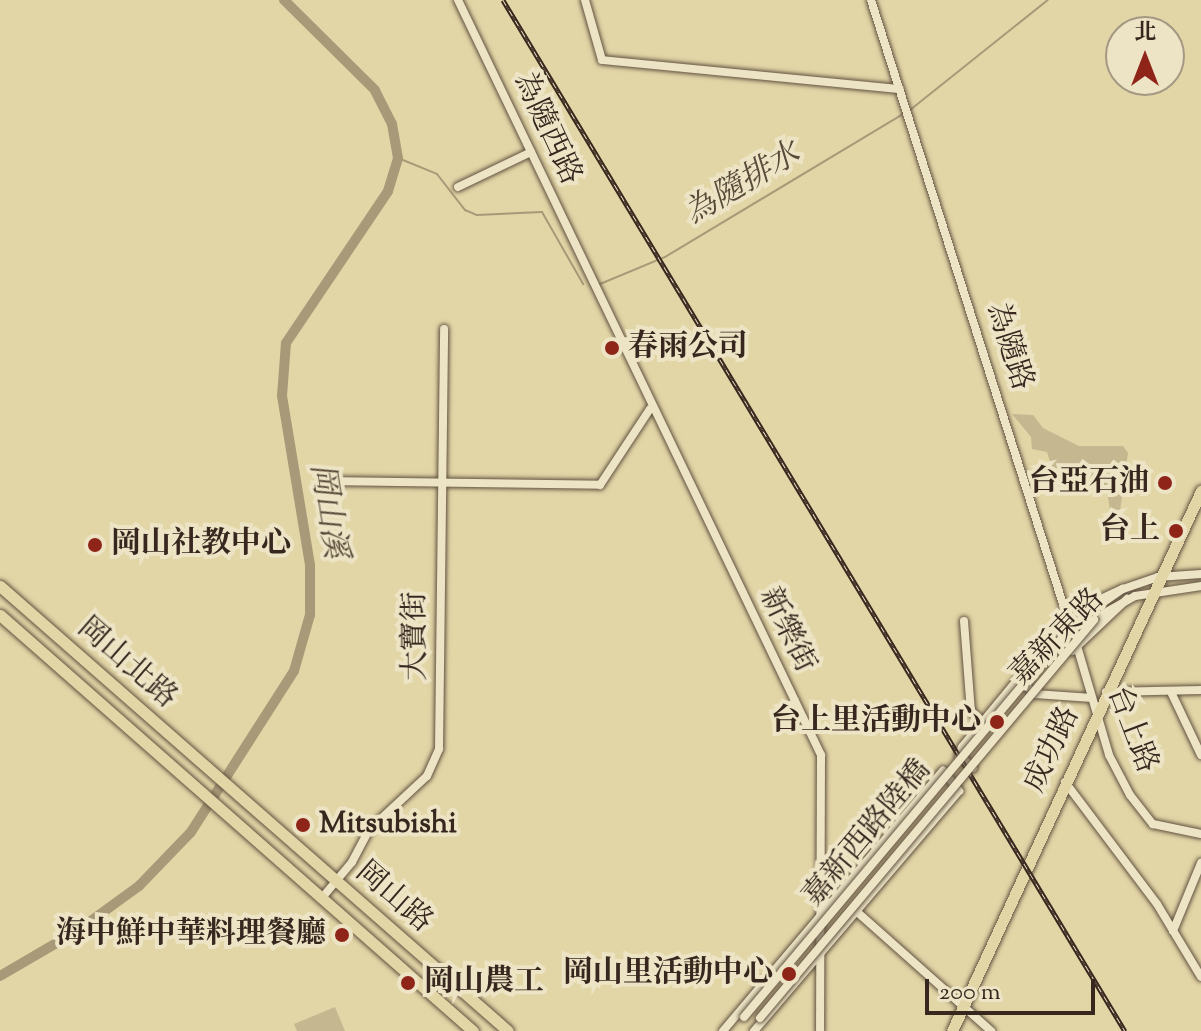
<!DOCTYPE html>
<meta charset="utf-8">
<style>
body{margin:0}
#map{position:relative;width:1201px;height:1031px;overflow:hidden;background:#e2d5a6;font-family:"Sorts Mill Goudy","Noto Serif TC",serif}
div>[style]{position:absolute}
.green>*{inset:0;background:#c5b78f}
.stream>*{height:2px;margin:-1px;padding:0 1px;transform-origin:1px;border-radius:1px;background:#a89a78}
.river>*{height:10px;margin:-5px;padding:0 5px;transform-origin:5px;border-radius:5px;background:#a89a78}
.roads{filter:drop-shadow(0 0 2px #625241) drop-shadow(0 0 2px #625241)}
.minor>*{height:8px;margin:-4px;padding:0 4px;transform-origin:4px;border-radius:4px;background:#ece4c5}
.major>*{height:11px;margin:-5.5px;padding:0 5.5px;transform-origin:5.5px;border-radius:5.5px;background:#e2d5a6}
.rail>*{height:5px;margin-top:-2.5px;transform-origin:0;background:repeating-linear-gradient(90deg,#ece4c5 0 6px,#37271f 0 12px);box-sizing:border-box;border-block:2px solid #37271f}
.bridges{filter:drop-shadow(0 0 2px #625241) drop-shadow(0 0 2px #625241)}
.minor-bridge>*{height:8px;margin:-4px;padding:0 4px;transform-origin:4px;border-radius:4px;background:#ece4c5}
.dots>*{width:22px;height:22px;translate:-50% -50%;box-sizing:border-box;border:4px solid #ece4c5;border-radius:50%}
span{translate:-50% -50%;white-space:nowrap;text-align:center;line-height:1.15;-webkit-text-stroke:8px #ece4c5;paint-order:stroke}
.street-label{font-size:30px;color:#37271f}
.poi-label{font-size:30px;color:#37271f;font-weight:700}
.left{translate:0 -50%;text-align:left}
.right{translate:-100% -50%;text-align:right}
.water-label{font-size:32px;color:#594a3a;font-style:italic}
.north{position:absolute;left:1105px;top:16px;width:80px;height:80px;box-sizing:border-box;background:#ece4c5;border:2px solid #a49883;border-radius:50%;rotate:0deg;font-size:22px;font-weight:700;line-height:32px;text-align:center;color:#37271f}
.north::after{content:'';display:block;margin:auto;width:28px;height:36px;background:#8f2418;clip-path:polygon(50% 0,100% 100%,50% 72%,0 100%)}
.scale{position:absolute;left:925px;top:979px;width:170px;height:36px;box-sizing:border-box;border:4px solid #37271f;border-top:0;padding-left:10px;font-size:24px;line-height:28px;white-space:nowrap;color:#37271f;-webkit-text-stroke:6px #ece4c5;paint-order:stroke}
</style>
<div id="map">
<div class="green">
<div style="clip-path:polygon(1012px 414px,1033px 415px,1043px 428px,1079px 446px,1123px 446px,1128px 453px,1120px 511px,1110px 511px,1107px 490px,1082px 468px,1052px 468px,1047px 452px,1032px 449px,1031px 437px)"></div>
<div style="clip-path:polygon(335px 1007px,345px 1031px,297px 1031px,294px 1024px)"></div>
</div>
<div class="stream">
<div style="left:910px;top:110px;width:176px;rotate:-38.6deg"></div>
<div style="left:398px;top:158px;width:42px;rotate:22.3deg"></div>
<div style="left:437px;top:174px;width:46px;rotate:52.1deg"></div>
<div style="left:465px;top:210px;width:13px;rotate:23deg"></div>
<div style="left:477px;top:215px;width:65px;rotate:-2.6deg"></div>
<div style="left:542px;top:212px;width:83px;rotate:60.3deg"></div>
<div style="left:600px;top:284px;width:70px;rotate:-22.6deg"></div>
<div style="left:665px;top:257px;width:278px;rotate:-31deg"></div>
</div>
<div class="river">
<div style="left:0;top:976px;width:89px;rotate:-30.3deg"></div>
<div style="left:77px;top:931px;width:77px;rotate:-36deg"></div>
<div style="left:139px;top:886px;width:75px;rotate:-46.1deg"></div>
<div style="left:191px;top:832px;width:191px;rotate:-57.4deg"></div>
<div style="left:294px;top:671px;width:58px;rotate:-74.1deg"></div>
<div style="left:310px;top:615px;width:50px;rotate:-90deg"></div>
<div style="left:310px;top:565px;width:171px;rotate:-99.4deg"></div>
<div style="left:282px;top:396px;width:53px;rotate:-85.7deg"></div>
<div style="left:286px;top:343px;width:183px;rotate:-56.1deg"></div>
<div style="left:388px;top:191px;width:34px;rotate:-73deg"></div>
<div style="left:398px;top:158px;width:35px;rotate:-100deg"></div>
<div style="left:392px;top:124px;width:38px;rotate:-117deg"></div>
<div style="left:375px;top:90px;width:128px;rotate:-135.3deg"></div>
</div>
<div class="roads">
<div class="minor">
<div style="left:458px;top:0;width:838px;rotate:64.32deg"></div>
<div style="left:821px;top:755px;width:276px;rotate:90.2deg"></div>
<div style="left:585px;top:0;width:62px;rotate:74.2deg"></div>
<div style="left:602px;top:60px;width:299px;rotate:5.6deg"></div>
<div style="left:871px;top:0;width:651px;rotate:72.37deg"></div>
<div style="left:458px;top:187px;width:81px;rotate:-25.6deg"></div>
<div style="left:328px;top:481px;width:272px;rotate:0.8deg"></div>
<div style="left:600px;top:485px;width:91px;rotate:-56.7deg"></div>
<div style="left:1091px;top:611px;width:39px;rotate:-35deg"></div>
<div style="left:1123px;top:589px;width:37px;rotate:-19deg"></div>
<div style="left:1158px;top:577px;width:43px;rotate:-4deg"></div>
<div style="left:1101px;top:615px;width:39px;rotate:-29deg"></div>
<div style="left:1135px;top:596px;width:67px;rotate:-8.6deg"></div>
<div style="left:964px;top:621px;width:90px;rotate:85.6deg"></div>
<div style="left:971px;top:711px;width:16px;rotate:45deg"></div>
<div style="left:1077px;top:646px;width:114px;rotate:73.6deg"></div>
<div style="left:1109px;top:755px;width:45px;rotate:62.3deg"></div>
<div style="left:1130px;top:795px;width:37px;rotate:52deg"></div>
<div style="left:1153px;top:824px;width:49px;rotate:11.8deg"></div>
<div style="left:1072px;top:651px;width:76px;rotate:-43.4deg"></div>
<div style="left:1018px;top:679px;width:23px;rotate:41deg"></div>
<div style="left:1035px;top:694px;width:57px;rotate:4deg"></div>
<div style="left:1106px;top:692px;width:95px;rotate:-1.2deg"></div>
<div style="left:1171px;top:692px;width:70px;rotate:64.5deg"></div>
<div style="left:973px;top:768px;width:19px;rotate:-137deg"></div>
<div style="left:959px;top:755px;width:9px;rotate:-69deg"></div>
<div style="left:962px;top:747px;width:146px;rotate:-50.5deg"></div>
<div style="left:1055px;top:634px;width:44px;rotate:-41.3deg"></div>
<div style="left:1088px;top:605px;width:38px;rotate:-25deg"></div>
<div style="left:1065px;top:782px;width:153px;rotate:53deg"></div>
<div style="left:1157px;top:904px;width:85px;rotate:58.9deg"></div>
<div style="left:321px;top:899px;width:48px;rotate:-50deg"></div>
<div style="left:352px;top:862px;width:36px;rotate:-62deg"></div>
<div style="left:369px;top:830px;width:79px;rotate:-43deg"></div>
<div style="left:427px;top:776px;width:30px;rotate:-66deg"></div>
<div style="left:439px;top:749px;width:420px;rotate:-89.3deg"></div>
<div style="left:856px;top:911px;width:181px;rotate:41.6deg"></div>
<div style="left:1173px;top:931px;width:74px;rotate:-67.6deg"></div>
<div style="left:723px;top:1031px;width:341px;rotate:-49.8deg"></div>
<div style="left:943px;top:771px;width:26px;rotate:51deg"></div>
<div style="left:959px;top:791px;width:316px;rotate:130.5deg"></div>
</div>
<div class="major">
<div style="left:0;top:586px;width:675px;rotate:41.22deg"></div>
<div style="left:0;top:615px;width:630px;rotate:41.33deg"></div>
<div style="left:952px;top:1031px;width:595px;rotate:-65.25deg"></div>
</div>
</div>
<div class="rail">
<div style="left:503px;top:0;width:1204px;rotate:58.9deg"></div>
</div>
<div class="bridges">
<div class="minor-bridge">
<div style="left:744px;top:1017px;width:498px;rotate:-50deg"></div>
<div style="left:1064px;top:635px;width:36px;rotate:-42deg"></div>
<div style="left:760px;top:1018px;width:520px;rotate:-50deg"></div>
</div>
</div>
<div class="dots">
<div style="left:612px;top:348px;background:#8f2418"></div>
<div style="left:1165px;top:483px;background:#8f2418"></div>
<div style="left:1176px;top:531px;background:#8f2418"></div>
<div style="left:95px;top:545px;background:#8f2418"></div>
<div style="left:997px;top:722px;background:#8f2418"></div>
<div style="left:303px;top:825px;background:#8f2418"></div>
<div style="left:342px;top:935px;background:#8f2418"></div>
<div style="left:789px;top:974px;background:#8f2418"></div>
<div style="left:408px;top:983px;background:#8f2418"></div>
</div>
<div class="street-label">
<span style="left:546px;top:129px;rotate:65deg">為隨西路</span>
<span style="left:1008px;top:347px;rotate:72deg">為隨路</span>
<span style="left:786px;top:631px;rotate:64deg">新樂街</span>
<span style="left:417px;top:636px;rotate:-90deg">大寶街</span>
<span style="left:1058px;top:638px;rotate:-46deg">嘉新東路</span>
<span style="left:126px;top:664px;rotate:41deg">岡山北路</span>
<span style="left:1131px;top:730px;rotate:69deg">台上路</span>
<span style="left:1053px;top:750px;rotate:-65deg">成功路</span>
<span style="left:868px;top:834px;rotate:-50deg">嘉新西路陸橋</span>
<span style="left:393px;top:898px;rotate:41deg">岡山路</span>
</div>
<div class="poi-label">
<span class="left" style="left:628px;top:348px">春雨公司</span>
<span class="right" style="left:1149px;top:483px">台亞石油</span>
<span class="right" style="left:1160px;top:531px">台上</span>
<span class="left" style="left:111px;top:545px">岡山社教中心</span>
<span class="right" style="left:981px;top:722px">台上里活動中心</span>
<span class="left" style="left:319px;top:825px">Mitsubishi</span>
<span class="right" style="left:326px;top:935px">海中鮮中華料理餐廳</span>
<span class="right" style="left:773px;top:974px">岡山里活動中心</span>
<span class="left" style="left:424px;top:983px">岡山農工</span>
</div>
<div class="water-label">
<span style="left:743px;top:185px;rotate:-31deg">為隨排水</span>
<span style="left:327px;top:511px;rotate:81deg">岡山溪</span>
</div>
<div class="north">北</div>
<div class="scale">200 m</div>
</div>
